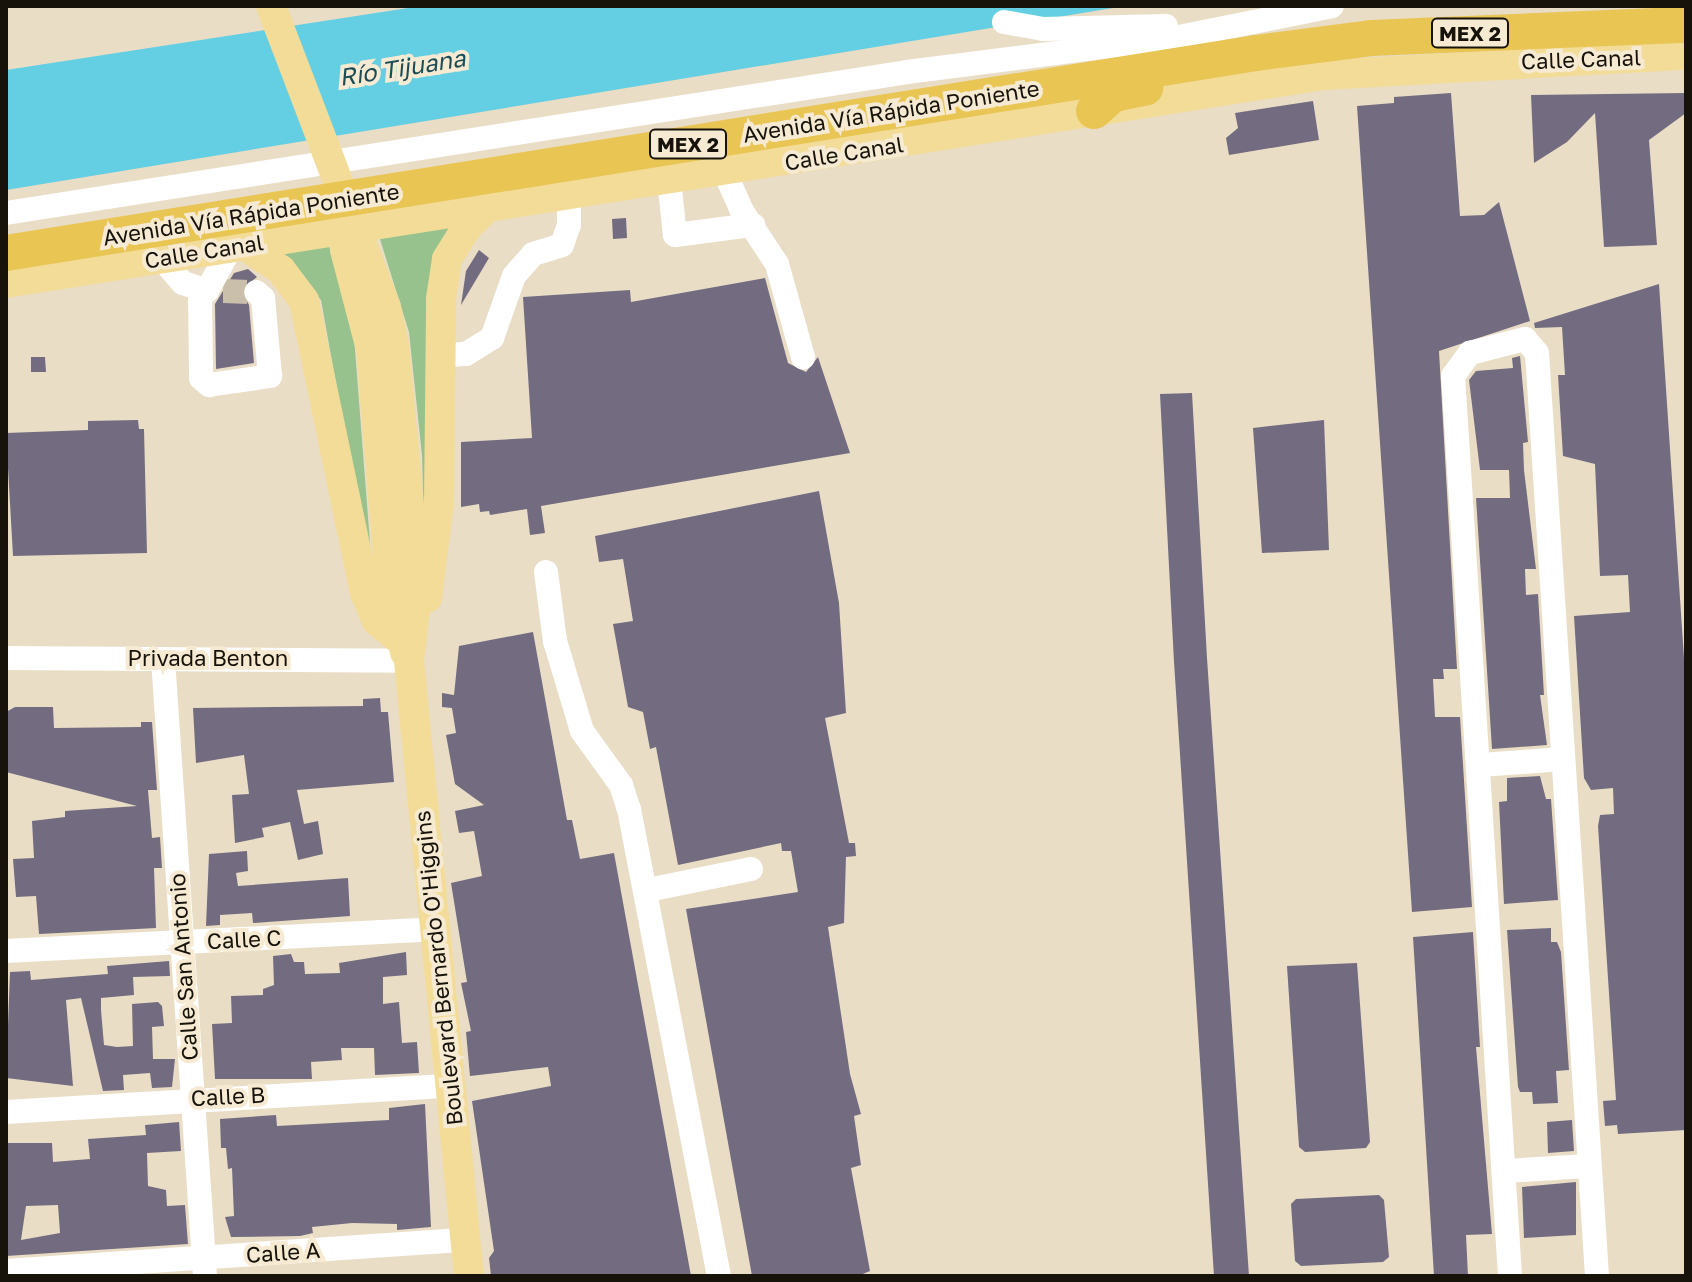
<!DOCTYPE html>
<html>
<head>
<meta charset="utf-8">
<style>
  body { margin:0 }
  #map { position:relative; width:1692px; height:1282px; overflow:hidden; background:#e9ddc6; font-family:"Golos Text",sans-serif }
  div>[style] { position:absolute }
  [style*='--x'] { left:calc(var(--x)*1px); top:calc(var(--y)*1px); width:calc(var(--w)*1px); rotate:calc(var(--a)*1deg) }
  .green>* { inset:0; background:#97c28d }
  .water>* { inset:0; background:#64cee3 }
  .building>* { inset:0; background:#736c81 }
  .minor-tunnel>* { height:24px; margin-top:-12px; transform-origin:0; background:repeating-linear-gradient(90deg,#cabfaa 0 24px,transparent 0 36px) }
  .minor>* { height:24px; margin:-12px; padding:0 12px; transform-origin:12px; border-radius:12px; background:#fff }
  .major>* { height:30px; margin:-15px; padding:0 15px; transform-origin:15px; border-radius:15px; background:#f2dc98 }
  .highway>* { height:36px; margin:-18px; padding:0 18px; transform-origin:18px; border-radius:18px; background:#e9c554 }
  span { translate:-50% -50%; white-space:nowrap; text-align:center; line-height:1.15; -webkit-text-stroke:8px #f6ead3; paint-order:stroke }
  .shield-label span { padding:2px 6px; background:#f6ead3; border:2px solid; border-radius:6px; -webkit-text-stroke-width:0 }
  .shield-label { font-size:20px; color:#17130a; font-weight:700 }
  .street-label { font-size:22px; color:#17130a }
  .water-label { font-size:24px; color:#1c4c55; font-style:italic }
  .frame { position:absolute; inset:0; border:8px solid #17130a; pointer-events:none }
</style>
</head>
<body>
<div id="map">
  <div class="green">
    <i style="clip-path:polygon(467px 221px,459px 230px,425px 558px,422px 455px,409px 332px,379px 236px)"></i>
    <i style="clip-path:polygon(329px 246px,354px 337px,374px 594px,321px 300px,279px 252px)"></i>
  </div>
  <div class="water">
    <i style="clip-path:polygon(421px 6px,1125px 6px,6px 190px,6px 70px)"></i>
  </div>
  <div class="building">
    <i style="clip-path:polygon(1451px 93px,1460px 216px,1484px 215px,1499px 202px,1530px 321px,1439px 351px,1457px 669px,1443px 669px,1444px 679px,1433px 679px,1435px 717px,1460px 717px,1472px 907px,1412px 912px,1357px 106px,1394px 103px,1394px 97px)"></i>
    <i style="clip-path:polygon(1686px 93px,1686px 113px,1649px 140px,1657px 245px,1604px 247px,1595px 113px,1567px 142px,1534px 163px,1531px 95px)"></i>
    <i style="clip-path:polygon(1313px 101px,1319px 140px,1229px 155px,1226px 138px,1238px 128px,1235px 113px)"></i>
    <i style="clip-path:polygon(626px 218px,627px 238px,613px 239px,612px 219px)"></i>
    <i style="clip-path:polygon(479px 250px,489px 258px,461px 305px,466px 271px)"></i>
    <i style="clip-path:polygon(248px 269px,257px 277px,241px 290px,249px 305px,254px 363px,216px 369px,215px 304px,234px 273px)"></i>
    <i style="clip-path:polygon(765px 278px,788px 363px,806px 372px,818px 357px,850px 453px,541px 506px,545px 533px,530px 535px,527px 509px,490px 515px,489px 511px,480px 512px,479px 504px,461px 507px,461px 442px,532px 438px,523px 297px,630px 290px,631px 302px)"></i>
    <i style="clip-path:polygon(1659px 284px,1686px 688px,1686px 1130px,1618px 1134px,1617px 1125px,1605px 1126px,1603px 1101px,1616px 1100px,1598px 826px,1600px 815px,1614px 814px,1613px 788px,1591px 790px,1584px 778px,1574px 616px,1630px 612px,1628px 575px,1600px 576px,1595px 464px,1563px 456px,1558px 375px,1565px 375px,1562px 327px,1535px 328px,1534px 323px)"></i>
    <i style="clip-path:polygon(1520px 356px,1528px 442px,1523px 443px,1524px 470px,1536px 569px,1525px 569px,1526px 595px,1538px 594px,1544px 695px,1540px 695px,1547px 745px,1492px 749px,1476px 498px,1510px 498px,1509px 470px,1480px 470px,1469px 380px,1476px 371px,1513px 368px,1512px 358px)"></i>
    <i style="clip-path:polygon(31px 357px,45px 357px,46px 372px,31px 372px)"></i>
    <i style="clip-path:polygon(1192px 393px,1207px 658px,1249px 1276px,1214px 1276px,1174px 662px,1160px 394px)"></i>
    <i style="clip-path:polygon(138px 420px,139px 429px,144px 429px,147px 553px,13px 556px,6px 433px,88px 430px,88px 421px)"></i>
    <i style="clip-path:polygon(1324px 420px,1329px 550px,1262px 553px,1253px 428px)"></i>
    <i style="clip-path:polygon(819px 491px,839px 603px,846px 713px,825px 718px,849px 843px,855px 843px,856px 856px,846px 857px,844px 923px,828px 927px,850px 1074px,861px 1114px,854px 1116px,861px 1165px,851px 1168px,870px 1271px,858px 1276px,752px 1276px,686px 909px,798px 892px,791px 851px,782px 851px,781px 843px,678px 865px,656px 747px,650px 749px,643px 712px,628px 707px,613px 624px,633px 621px,623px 559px,599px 562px,595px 536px)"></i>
    <i style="clip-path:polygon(533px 632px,567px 820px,572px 820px,580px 859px,614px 853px,691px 1276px,491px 1276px,489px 1258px,494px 1251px,472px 1101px,551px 1086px,548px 1067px,470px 1076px,466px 1032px,471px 1031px,461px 983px,467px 982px,451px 883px,482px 876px,474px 831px,459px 833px,455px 811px,484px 805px,455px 784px,446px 735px,456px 733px,452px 708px,442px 707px,442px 693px,454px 695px,459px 646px)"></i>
    <i style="clip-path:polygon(380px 698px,381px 712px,388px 712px,394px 782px,297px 790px,304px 824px,318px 821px,323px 854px,298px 860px,290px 822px,262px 828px,264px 837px,235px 843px,232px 795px,249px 794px,244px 755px,196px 763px,193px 708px,363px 706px,363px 699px)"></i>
    <i style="clip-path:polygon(15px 707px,53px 707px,54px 728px,141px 727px,141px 722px,152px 722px,157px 790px,148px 790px,152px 838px,160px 837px,162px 868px,154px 868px,156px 928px,39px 934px,36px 896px,16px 897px,13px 859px,34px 858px,32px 821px,65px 817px,65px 811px,137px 806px,6px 772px,6px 712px)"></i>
    <i style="clip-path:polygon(1540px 776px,1546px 799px,1551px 799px,1558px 900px,1504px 904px,1499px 802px,1507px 801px,1507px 778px)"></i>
    <i style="clip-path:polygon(247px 851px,248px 871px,236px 873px,238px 886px,348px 878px,350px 916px,253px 923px,252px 913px,220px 915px,220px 925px,206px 926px,209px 854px)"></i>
    <i style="clip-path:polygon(1551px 928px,1551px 942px,1557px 942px,1561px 952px,1569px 1070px,1556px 1071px,1558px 1103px,1533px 1104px,1532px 1092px,1520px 1092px,1518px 1087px,1507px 930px)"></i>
    <i style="clip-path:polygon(1473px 932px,1480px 1047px,1476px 1047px,1492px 1234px,1466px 1235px,1468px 1276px,1434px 1276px,1413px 937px)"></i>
    <i style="clip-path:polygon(406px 952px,407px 975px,383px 977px,383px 1004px,399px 1002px,402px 1043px,417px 1042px,419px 1073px,375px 1075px,374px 1048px,341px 1048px,342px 1060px,311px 1062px,312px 1079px,215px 1079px,212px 1024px,232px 1023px,231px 996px,263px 995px,263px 989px,274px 985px,273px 956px,291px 954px,294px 962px,304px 962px,305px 974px,340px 973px,339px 963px)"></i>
    <i style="clip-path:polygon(169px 961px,170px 976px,133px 977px,134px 995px,101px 998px,101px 1010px,104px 1045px,117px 1047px,133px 1046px,132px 1004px,158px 1002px,162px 1006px,164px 1026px,152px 1027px,153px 1059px,175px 1059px,172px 1087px,152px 1088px,150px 1073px,123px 1075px,124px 1090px,103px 1091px,81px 998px,66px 1000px,73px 1086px,6px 1078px,10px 972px,30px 971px,31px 980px,108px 974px,107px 966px)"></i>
    <i style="clip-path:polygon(1357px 963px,1370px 1142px,1366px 1148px,1305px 1152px,1299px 1147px,1287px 966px)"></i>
    <i style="clip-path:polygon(425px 1104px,431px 1227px,397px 1230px,397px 1224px,352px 1223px,312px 1227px,313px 1233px,300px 1236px,231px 1237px,225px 1217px,234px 1216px,232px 1168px,228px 1169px,226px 1148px,221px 1148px,220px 1119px,276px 1115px,277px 1126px,389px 1120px,389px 1108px)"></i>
    <i style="clip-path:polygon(1572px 1120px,1574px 1151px,1548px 1153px,1547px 1122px)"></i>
    <i style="clip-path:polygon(evenodd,179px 1122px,181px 1151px,147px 1153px,148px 1186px,166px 1190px,167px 1206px,185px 1205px,188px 1244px,6px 1256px,6px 1143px,52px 1143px,53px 1162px,90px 1159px,88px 1139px,146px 1135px,145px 1125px,179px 1122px,58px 1205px,60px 1233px,21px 1240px,26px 1206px,58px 1205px)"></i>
    <i style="clip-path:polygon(1576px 1182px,1576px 1235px,1524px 1238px,1522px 1187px)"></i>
    <i style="clip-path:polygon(1379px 1195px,1384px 1200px,1389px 1257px,1383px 1262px,1301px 1266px,1295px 1261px,1291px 1204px,1296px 1199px)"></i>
  </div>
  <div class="minor-tunnel">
    <i style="--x:223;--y:291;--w:33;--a:2"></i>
  </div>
  <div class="minor">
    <i style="--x:1004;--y:22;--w:40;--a:10"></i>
    <i style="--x:1043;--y:29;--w:123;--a:-1.4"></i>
    <i style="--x:725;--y:173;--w:42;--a:65.9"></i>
    <i style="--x:742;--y:211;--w:64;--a:56.6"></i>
    <i style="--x:777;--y:264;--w:97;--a:74.4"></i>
    <i style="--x:669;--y:180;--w:55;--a:83.8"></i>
    <i style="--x:675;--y:235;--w:79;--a:-7.3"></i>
    <i style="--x:6;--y:213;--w:912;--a:-8.89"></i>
    <i style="--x:907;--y:72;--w:269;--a:-7.3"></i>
    <i style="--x:1174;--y:38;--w:161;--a:-11.4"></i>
    <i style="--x:161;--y:258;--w:33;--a:49"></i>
    <i style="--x:183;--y:283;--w:25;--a:18"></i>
    <i style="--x:207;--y:291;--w:50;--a:-61.4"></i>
    <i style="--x:200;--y:292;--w:86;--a:89.3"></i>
    <i style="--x:201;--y:378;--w:11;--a:41"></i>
    <i style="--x:209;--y:385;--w:62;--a:-8.4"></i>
    <i style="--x:270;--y:376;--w:78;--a:-95.1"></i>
    <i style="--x:263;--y:298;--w:9;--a:-139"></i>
    <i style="--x:441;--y:356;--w:25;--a:-5"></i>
    <i style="--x:466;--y:354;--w:31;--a:-32"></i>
    <i style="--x:492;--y:338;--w:66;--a:-70.5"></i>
    <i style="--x:514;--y:276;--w:29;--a:-49"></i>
    <i style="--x:533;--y:254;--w:30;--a:-17"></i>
    <i style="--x:562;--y:245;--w:21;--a:-71"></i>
    <i style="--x:569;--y:225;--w:32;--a:-90"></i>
    <i style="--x:546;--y:572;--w:70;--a:82.6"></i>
    <i style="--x:555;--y:641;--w:94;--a:73.3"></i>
    <i style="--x:582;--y:731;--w:67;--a:54.2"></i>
    <i style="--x:621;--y:785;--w:25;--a:72"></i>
    <i style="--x:629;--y:809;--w:476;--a:79.1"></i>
    <i style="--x:6;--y:658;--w:403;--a:0.4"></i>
    <i style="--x:163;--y:659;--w:618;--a:86.11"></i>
    <i style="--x:1480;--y:765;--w:83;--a:-4.1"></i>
    <i style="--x:648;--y:890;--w:105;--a:-11.5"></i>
    <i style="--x:6;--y:951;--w:429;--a:-2.9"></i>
    <i style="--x:6;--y:1112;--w:444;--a:-3.4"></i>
    <i style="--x:1505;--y:1171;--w:83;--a:-3.4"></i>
    <i style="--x:6;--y:1271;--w:460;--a:-3.9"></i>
    <i style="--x:1510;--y:1276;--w:902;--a:-93.62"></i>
    <i style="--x:1453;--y:376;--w:29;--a:-54"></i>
    <i style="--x:1470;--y:353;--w:57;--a:-14.3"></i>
    <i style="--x:1525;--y:339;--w:18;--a:49"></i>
    <i style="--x:1537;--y:353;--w:925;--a:86.28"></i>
  </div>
  <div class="major">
    <i style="--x:271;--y:6;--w:322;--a:69.1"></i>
    <i style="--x:386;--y:307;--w:38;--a:78"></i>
    <i style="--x:394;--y:344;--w:249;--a:84.7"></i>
    <i style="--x:417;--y:592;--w:69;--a:96.6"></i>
    <i style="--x:409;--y:661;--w:618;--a:84.43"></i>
    <i style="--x:244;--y:245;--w:45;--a:34"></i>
    <i style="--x:281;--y:270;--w:39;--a:53"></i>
    <i style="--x:304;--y:301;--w:298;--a:78.2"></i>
    <i style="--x:365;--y:593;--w:30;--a:67"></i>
    <i style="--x:377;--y:621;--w:27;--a:39"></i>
    <i style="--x:345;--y:250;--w:102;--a:75.3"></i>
    <i style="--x:371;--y:349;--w:244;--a:85.3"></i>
    <i style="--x:391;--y:592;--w:62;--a:76.9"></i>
    <i style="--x:6;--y:283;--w:1334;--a:-8.97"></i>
    <i style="--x:1324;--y:75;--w:363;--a:-3.2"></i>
    <i style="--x:427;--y:598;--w:96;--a:-82.8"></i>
    <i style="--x:439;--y:503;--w:204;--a:-89.4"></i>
    <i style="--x:441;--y:299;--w:40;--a:-81.5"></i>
    <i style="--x:447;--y:259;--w:38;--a:-58"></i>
    <i style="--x:467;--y:227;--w:35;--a:-44"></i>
  </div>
  <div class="highway">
    <i style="--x:1094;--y:111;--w:25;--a:-42"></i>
    <i style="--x:1113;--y:94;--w:33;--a:-11"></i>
    <i style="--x:6;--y:253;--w:1266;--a:-9.09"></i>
    <i style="--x:1256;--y:53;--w:116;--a:-7.4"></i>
    <i style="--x:1371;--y:38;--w:315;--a:-2.4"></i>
  </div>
  <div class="shield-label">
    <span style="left:1470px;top:33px">MEX 2</span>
    <span style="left:688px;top:144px">MEX 2</span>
  </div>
  <div class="street-label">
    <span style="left:1581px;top:59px;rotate:-2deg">Calle Canal</span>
    <span style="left:891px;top:111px;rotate:-9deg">Avenida Vía Rápida Poniente</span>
    <span style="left:844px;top:153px;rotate:-9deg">Calle Canal</span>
    <span style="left:251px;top:214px;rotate:-9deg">Avenida Vía Rápida Poniente</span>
    <span style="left:204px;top:251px;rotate:-9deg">Calle Canal</span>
    <span style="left:208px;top:658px">Privada Benton</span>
    <span style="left:244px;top:939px;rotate:-3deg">Calle C</span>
    <span style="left:183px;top:967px;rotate:-94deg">Calle San Antonio</span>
    <span style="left:438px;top:968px;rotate:-96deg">Boulevard Bernardo O'Higgins</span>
    <span style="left:228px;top:1096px;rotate:-3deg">Calle B</span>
    <span style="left:283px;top:1252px;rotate:-4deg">Calle A</span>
  </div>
  <div class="water-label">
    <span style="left:402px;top:67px;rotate:-9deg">Río Tijuana</span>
  </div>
  <div class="frame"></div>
</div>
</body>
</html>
